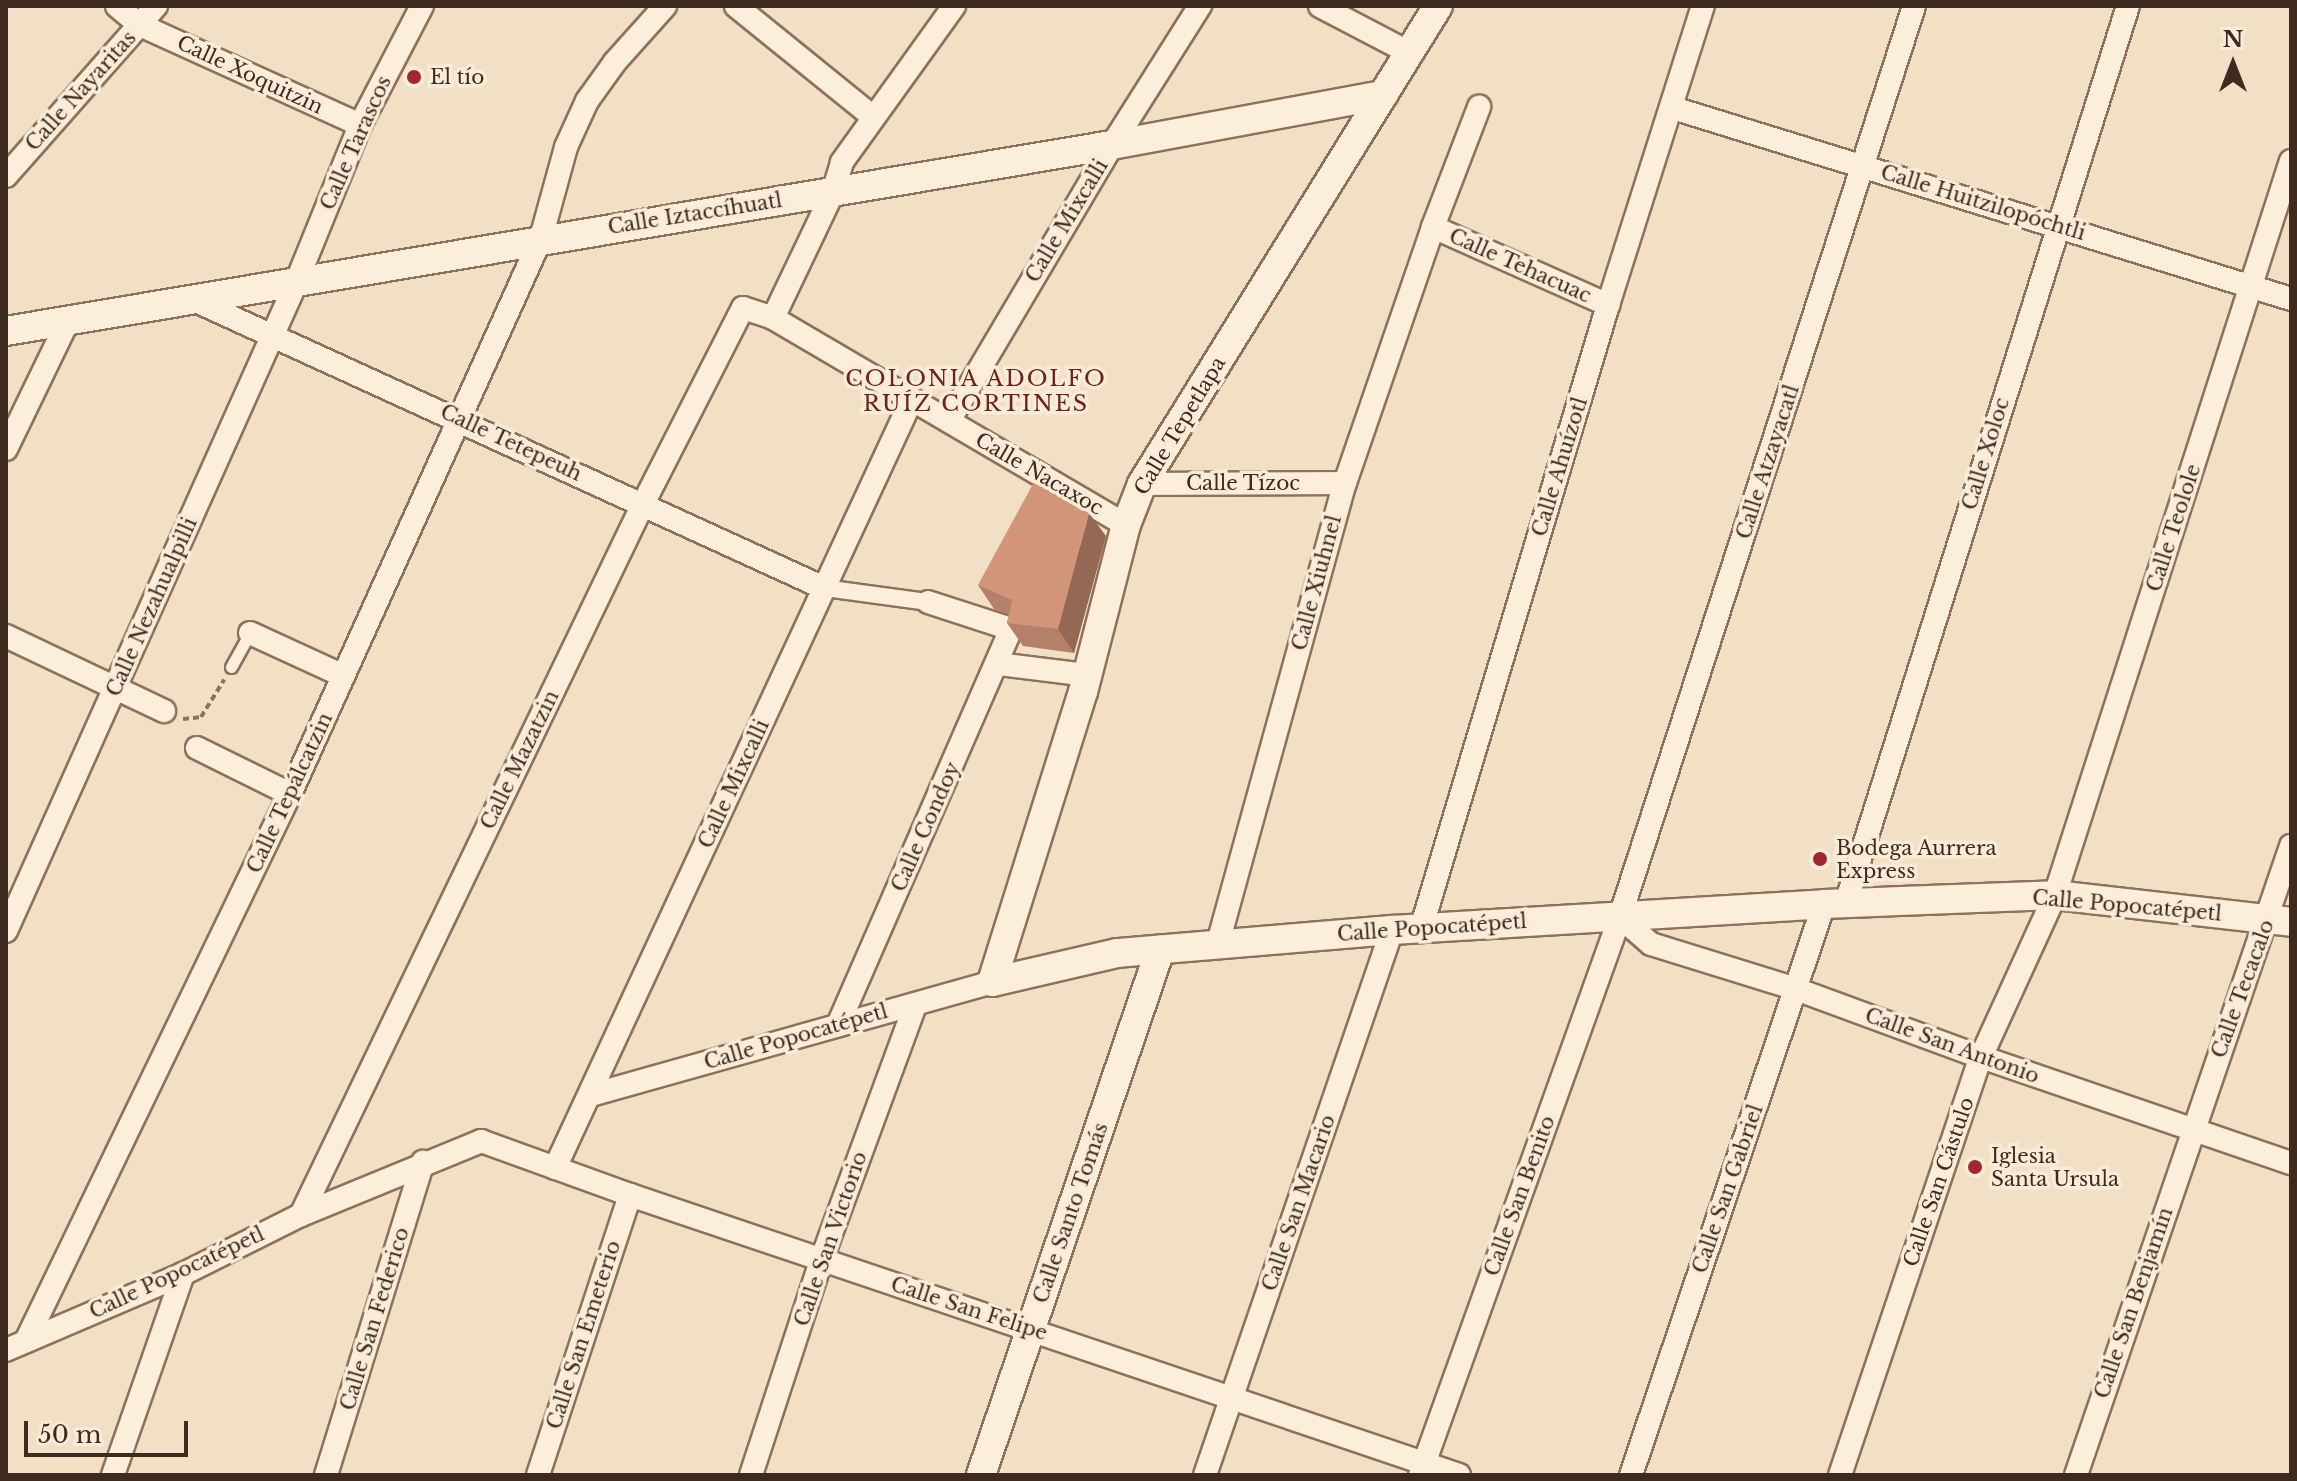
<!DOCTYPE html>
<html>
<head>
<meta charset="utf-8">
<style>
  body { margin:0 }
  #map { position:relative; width:2297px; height:1481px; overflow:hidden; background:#f1e0c6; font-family:"Libre Baskerville",serif }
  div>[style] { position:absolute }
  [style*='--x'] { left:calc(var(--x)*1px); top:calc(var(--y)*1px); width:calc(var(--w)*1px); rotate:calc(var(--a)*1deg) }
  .path>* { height:4px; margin-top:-2px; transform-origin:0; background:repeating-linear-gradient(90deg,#8f705a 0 6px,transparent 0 10px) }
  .roads { filter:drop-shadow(2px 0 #8f705a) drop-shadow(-2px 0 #8f705a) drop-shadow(0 2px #8f705a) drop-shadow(0 -2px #8f705a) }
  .service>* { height:11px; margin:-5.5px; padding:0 5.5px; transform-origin:5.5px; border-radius:5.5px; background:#fbeedb }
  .pedestrian>* { height:16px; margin:-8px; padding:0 8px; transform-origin:8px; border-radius:8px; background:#fbeedb }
  .minor>* { height:22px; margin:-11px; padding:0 11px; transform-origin:11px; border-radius:11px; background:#fbeedb }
  .tertiary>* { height:28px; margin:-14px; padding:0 14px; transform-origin:14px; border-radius:14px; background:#fbeedb }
  .wall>* { inset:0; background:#b58069 }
  .shaded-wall>* { inset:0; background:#936855 }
  .building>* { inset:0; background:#d2957a }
  .dots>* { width:22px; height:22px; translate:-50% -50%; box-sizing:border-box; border:4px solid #f8ebd7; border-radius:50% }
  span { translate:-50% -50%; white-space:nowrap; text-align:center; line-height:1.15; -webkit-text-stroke:7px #f8ebd7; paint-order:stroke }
  .street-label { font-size:20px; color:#3e2b1f }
  .poi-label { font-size:20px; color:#3e2b1f }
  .left { translate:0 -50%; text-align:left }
  .neighbourhood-label { font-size:22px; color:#6e241b; letter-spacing:2px }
  .frame { position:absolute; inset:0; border:8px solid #3e2b1f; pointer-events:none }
  .north { position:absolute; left:2193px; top:24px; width:80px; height:80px; -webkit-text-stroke:6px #f8ebd7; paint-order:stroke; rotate:0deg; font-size:22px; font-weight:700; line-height:32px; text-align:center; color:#3e2b1f }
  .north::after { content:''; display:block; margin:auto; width:28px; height:36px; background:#3e2b1f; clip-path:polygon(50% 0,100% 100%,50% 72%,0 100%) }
  .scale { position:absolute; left:24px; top:1421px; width:164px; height:36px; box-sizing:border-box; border:4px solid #3e2b1f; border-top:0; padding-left:10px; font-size:24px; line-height:28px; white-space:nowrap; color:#3e2b1f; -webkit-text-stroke:6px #f8ebd7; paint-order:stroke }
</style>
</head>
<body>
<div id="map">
  <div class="path">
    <i style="--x:183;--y:719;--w:18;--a:-6"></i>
    <i style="--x:201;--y:717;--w:44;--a:-58.1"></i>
  </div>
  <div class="roads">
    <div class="service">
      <i style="--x:231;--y:667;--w:39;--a:-61"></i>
    </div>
    <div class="pedestrian">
      <i style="--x:824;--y:588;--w:105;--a:7.7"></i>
    </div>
    <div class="minor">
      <i style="--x:117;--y:6;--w:30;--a:40"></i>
      <i style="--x:140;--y:25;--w:242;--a:24.4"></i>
      <i style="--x:736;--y:6;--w:175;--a:39"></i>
      <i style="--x:1320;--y:6;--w:99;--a:27.6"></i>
      <i style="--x:1673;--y:108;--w:647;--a:17.17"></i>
      <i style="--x:6;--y:176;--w:227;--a:-48.6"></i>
      <i style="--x:1433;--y:227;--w:192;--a:24"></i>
      <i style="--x:196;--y:301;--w:690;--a:24.56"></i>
      <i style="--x:773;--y:318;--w:140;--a:-64.5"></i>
      <i style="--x:833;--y:192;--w:31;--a:-73"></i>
      <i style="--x:842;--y:162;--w:192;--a:-54.3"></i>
      <i style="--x:949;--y:421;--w:321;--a:-59.4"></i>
      <i style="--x:1112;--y:145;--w:165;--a:-57.7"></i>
      <i style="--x:6;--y:449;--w:142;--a:-64.2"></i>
      <i style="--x:1142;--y:484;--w:203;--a:-0.3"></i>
      <i style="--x:250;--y:633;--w:103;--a:24.6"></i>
      <i style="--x:6;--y:636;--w:175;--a:25.4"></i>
      <i style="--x:998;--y:664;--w:90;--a:7"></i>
      <i style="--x:197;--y:748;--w:104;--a:26.3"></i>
      <i style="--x:1846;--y:903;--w:940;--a:-72.55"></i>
      <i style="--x:1620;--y:917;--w:41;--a:41.1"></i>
      <i style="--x:1651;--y:944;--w:152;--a:17.2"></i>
      <i style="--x:1796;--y:989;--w:197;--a:20.2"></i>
      <i style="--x:1981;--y:1057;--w:328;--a:18.9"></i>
      <i style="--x:1421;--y:929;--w:651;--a:-73.32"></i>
      <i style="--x:1608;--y:305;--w:314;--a:-72.4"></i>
      <i style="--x:6;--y:931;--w:710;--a:-65.89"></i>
      <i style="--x:296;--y:283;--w:170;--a:-67.9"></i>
      <i style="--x:360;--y:125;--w:134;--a:-62.5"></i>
      <i style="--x:1218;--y:943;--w:477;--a:-74.6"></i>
      <i style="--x:1345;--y:483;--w:271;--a:-71"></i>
      <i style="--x:1433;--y:227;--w:129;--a:-69"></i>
      <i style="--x:838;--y:1025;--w:432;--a:-66.4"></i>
      <i style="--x:1011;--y:629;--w:87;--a:-162"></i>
      <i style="--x:591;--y:1095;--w:417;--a:-15.7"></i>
      <i style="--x:555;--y:1168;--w:848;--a:-65.1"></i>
      <i style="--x:301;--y:1215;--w:789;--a:-64.31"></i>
      <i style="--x:643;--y:504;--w:220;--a:-63"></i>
      <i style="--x:743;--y:308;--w:32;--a:18"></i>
      <i style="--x:773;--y:318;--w:409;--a:30.4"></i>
      <i style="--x:26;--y:1341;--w:607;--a:-64.24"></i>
      <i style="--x:290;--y:794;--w:610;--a:-65.7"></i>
      <i style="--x:541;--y:238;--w:94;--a:-74.6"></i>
      <i style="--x:566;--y:147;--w:51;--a:-65.5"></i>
      <i style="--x:587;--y:101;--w:48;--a:-54.3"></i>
      <i style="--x:615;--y:62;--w:75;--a:-48.2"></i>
      <i style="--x:6;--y:1350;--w:193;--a:-23.2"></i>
      <i style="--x:183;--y:1274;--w:132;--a:-26.6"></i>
      <i style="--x:301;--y:1215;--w:195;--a:-22.3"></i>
      <i style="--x:481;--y:1141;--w:158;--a:19.9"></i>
      <i style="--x:630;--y:1195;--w:875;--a:18.66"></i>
      <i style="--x:113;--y:1475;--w:213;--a:-70.8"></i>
      <i style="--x:326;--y:1475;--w:328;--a:-72.8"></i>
      <i style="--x:538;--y:1475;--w:295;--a:-71.8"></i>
      <i style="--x:751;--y:1475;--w:225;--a:-71.9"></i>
      <i style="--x:821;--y:1261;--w:273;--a:-69.8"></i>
      <i style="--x:1205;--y:1475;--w:576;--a:-71.06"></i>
      <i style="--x:1420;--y:1475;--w:593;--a:-70.28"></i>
      <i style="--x:1620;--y:917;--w:957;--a:-72.11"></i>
      <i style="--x:1631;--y:1475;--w:603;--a:-71.32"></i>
      <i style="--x:1840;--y:1475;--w:441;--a:-71.4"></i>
      <i style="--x:1981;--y:1057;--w:178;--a:-65.4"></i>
      <i style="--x:2055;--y:895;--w:771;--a:-72.18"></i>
      <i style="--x:2076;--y:1475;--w:665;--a:-71.13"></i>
    </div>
    <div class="tertiary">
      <i style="--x:6;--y:331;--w:1122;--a:-9.55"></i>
      <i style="--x:1112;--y:145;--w:276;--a:-10.5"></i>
      <i style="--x:992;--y:982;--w:129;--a:-13"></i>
      <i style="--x:1118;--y:953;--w:275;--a:-4.8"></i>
      <i style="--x:1392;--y:930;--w:433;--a:-3.4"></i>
      <i style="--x:1824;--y:904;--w:231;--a:-2.2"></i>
      <i style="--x:2055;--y:895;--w:238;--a:6.5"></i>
      <i style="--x:992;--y:982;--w:304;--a:-72.6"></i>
      <i style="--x:1083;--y:692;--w:172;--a:-75.6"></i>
      <i style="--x:1126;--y:525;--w:44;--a:-68.7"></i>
      <i style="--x:1142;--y:484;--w:562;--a:-58.23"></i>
      <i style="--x:981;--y:1475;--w:555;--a:-71.17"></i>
    </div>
  </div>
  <div class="wall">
    <i style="clip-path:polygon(1106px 536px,1074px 653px,1023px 646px,1007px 623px,1009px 615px,994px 609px,978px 585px)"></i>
  </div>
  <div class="shaded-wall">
    <i style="clip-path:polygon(1089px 513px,1106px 536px,1074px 653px,1058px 629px)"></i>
  </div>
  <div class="building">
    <i style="clip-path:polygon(1034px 482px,1089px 513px,1058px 629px,1007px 623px,1012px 600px,978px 585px)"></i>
  </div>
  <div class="dots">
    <i style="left:414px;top:77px;background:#a22634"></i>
    <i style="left:1820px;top:859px;background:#a22634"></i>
    <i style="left:1975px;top:1167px;background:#a22634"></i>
  </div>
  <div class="street-label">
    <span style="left:250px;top:75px;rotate:25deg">Calle Xoquitzin</span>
    <span style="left:81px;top:91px;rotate:-48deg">Calle Nayaritas</span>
    <span style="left:356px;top:143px;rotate:-66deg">Calle Tarascos</span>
    <span style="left:1983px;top:203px;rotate:17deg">Calle Huitzilopóchtli</span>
    <span style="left:695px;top:214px;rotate:-9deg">Calle Iztaccíhuatl</span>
    <span style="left:1067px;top:221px;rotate:-59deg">Calle Mixcalli</span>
    <span style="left:1520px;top:266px;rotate:24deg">Calle Tehacuac</span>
    <span style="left:1180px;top:426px;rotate:-59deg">Calle Tepetlapa</span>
    <span style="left:511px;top:443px;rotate:25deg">Calle Tetepeuh</span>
    <span style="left:1986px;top:454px;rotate:-73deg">Calle Xoloc</span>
    <span style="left:1768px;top:462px;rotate:-72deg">Calle Atzayacatl</span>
    <span style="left:1560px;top:467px;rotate:-73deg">Calle Ahuízotl</span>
    <span style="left:1039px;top:474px;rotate:30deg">Calle Nacaxoc</span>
    <span style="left:1243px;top:483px">Calle Tízoc</span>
    <span style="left:2174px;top:528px;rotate:-72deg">Calle Teolole</span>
    <span style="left:1317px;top:583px;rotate:-75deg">Calle Xiuhnel</span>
    <span style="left:152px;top:607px;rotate:-66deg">Calle Nezahualpilli</span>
    <span style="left:520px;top:760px;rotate:-64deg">Calle Mazatzin</span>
    <span style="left:734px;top:784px;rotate:-65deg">Calle Mixcalli</span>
    <span style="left:290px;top:793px;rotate:-65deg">Calle Tepálcatzin</span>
    <span style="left:926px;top:827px;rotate:-66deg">Calle Condoy</span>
    <span style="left:2127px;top:906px;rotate:5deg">Calle Popocatépetl</span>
    <span style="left:1432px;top:928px;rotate:-4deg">Calle Popocatépetl</span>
    <span style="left:2243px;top:989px;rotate:-70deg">Calle Tecacalo</span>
    <span style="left:796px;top:1037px;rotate:-16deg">Calle Popocatépetl</span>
    <span style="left:1952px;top:1046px;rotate:20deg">Calle San Antonio</span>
    <span style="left:1939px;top:1182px;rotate:-71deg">Calle San Cástulo</span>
    <span style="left:1728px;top:1189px;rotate:-71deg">Calle San Gabriel</span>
    <span style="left:1520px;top:1196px;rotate:-70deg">Calle San Benito</span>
    <span style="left:1299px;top:1203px;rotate:-71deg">Calle San Macario</span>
    <span style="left:1071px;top:1213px;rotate:-71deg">Calle Santo Tomás</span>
    <span style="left:831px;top:1239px;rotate:-71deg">Calle San Victorio</span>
    <span style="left:177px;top:1273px;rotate:-25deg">Calle Popocatépetl</span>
    <span style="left:2134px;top:1303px;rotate:-71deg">Calle San Benjamín</span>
    <span style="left:969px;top:1309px;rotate:18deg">Calle San Felipe</span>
    <span style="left:375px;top:1319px;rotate:-73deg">Calle San Federico</span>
    <span style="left:584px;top:1335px;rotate:-72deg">Calle San Emeterio</span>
  </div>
  <div class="poi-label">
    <span class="left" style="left:430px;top:77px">El tío</span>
    <span class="left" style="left:1836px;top:860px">Bodega Aurrera<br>Express</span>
    <span class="left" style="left:1991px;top:1168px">Iglesia<br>Santa Ursula</span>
  </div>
  <div class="neighbourhood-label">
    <span style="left:976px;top:391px">COLONIA ADOLFO<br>RUÍZ CORTINES</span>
  </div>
  <div class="frame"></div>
  <div class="north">N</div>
  <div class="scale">50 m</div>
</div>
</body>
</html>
